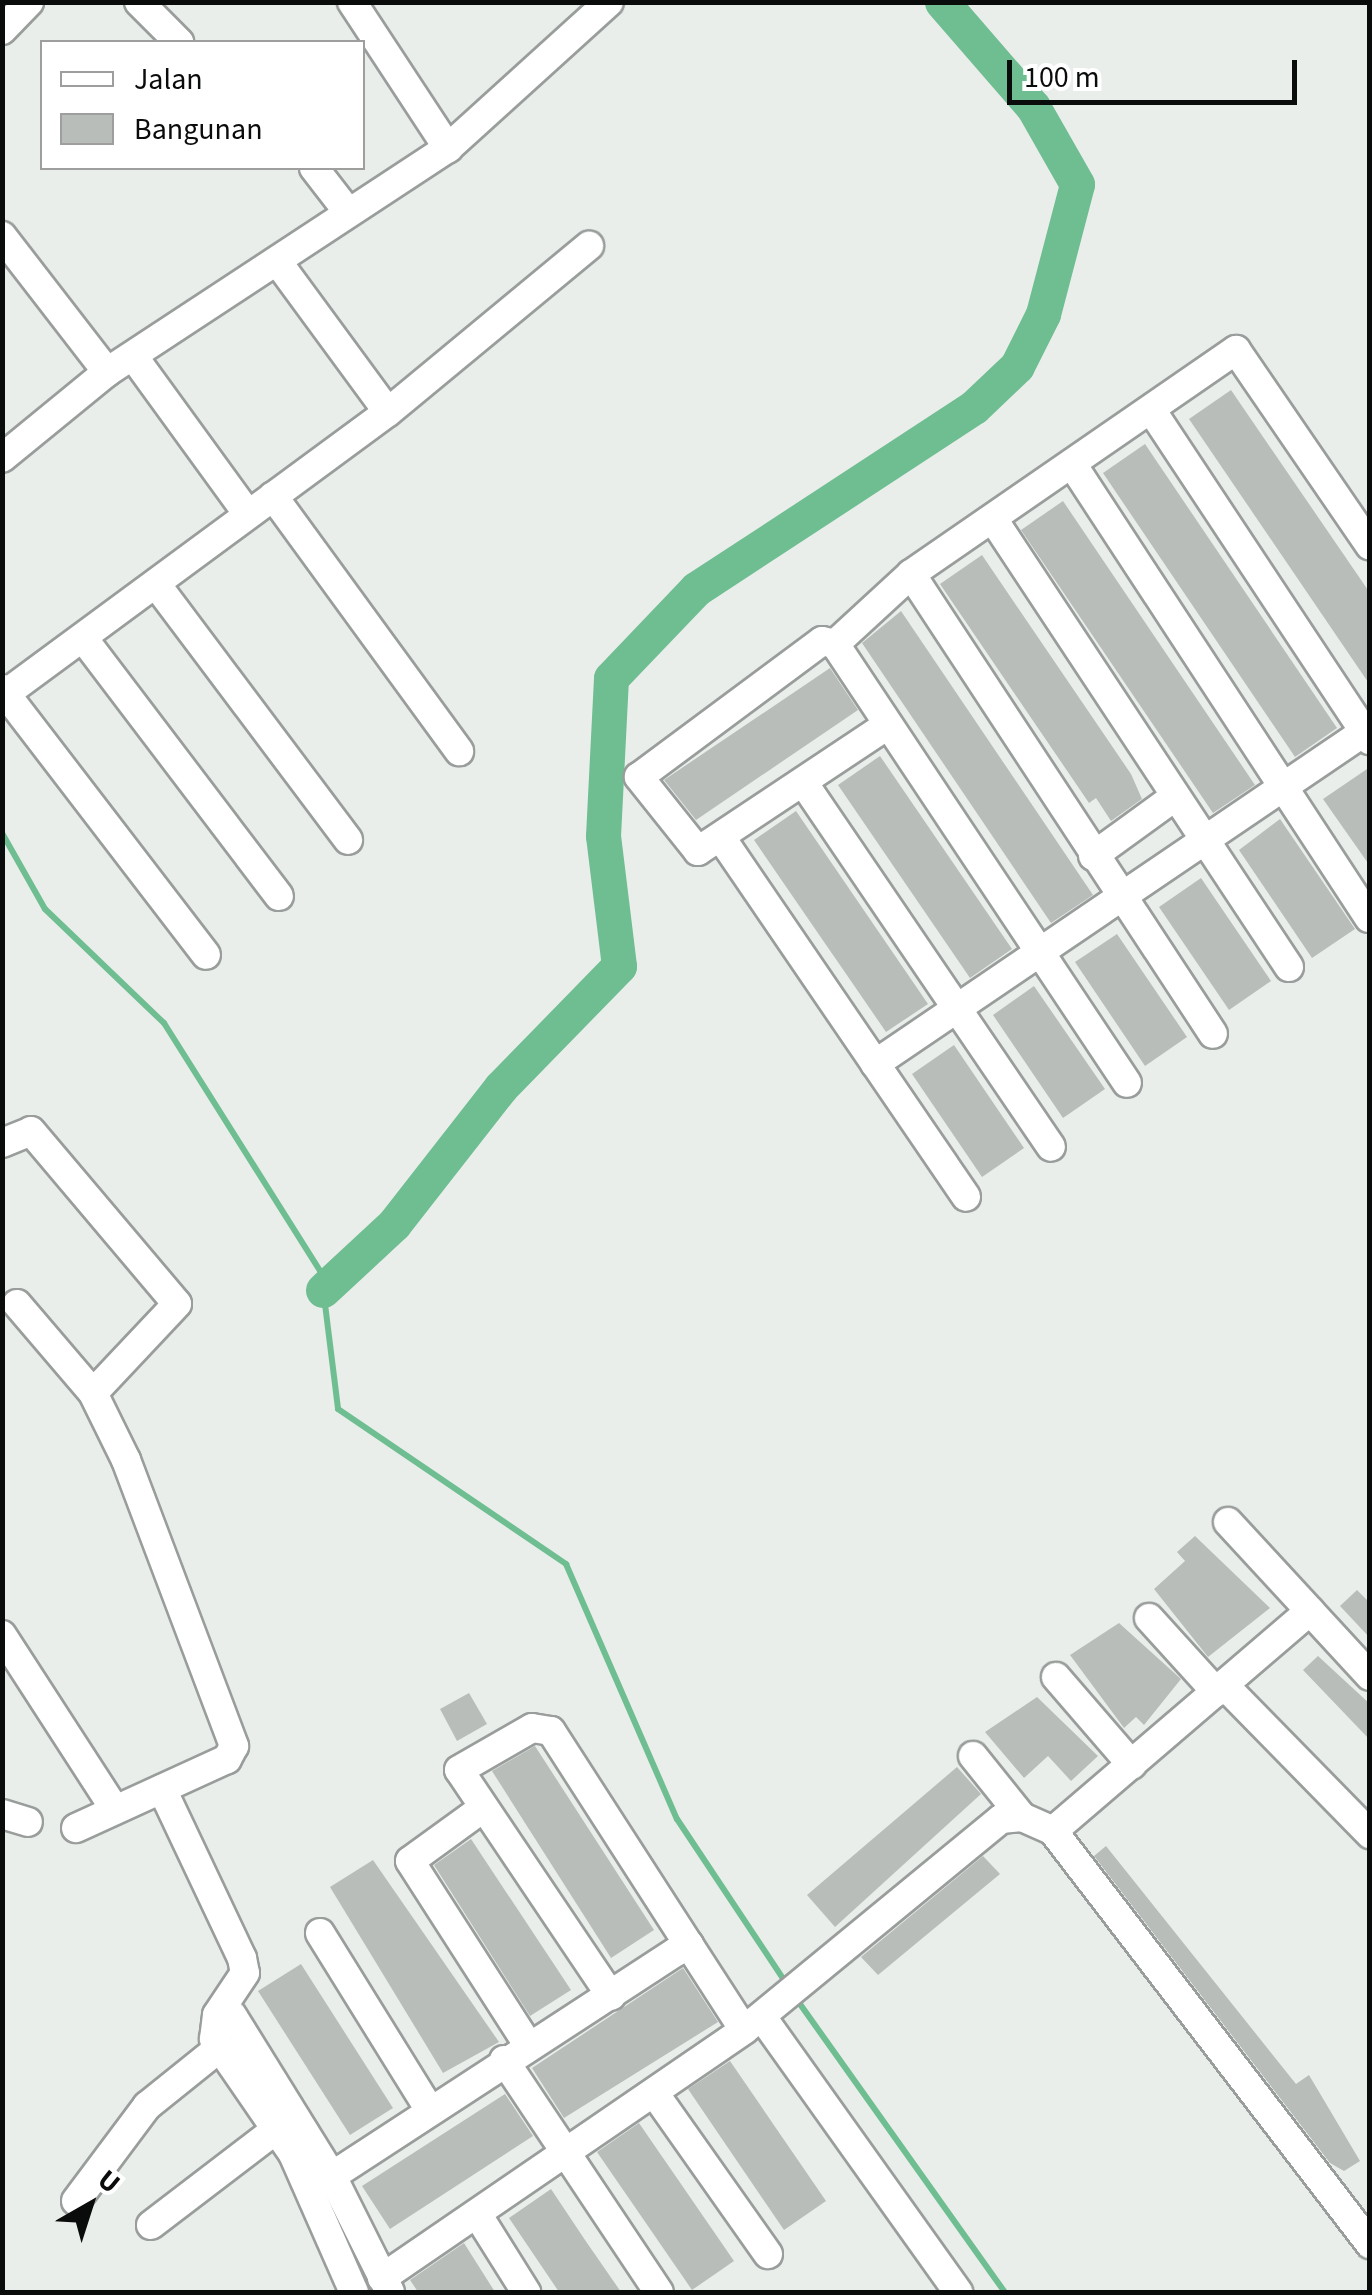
<!DOCTYPE html>
<html>
<head>
<meta charset="utf-8">
<style>
  body { margin:0 }
  #map { position:relative; width:1372px; height:2295px; overflow:hidden; background:#eaeeeb; font-family:"Source Sans 3",sans-serif }
  div>[style] { position:absolute }
  [style*='--x'] { left:calc(var(--x)*1px); top:calc(var(--y)*1px); width:calc(var(--w)*1px); rotate:calc(var(--a)*1deg) }
  .stream>* { height:6px; margin:-3px; padding:0 3px; transform-origin:3px; border-radius:3px; background:#6fbe91 }
  .river>* { height:35px; margin:-17.5px; padding:0 17.5px; transform-origin:17.5px; border-radius:17.5px; background:#6fbe91 }
  .building>* { inset:0; background:#b8bdba }
  .roads { filter:drop-shadow(2px 0 #999d9b) drop-shadow(-2px 0 #999d9b) drop-shadow(0 2px #999d9b) drop-shadow(0 -2px #999d9b) }
  .minor>* { height:28px; margin:-14px; padding:0 14px; transform-origin:14px; border-radius:14px; background:#fff }
  span { translate:-50% -50%; white-space:nowrap; text-align:center; line-height:1.15; -webkit-text-stroke:10px #fff; paint-order:stroke }
  .frame { position:absolute; inset:0; border:5px solid #0a0c0b; pointer-events:none }
  .legend { position:absolute; left:40px; top:40px; width:325px; height:130px; box-sizing:border-box; background:#fff; border:2px solid #9d9e9d; margin:0; padding:12px 18px; list-style:none; font-size:30px; color:#0a0c0b }
  .legend li { display:flex; align-items:center; gap:20px; height:50px }
  .legend b { width:50px; border:2px solid #9d9e9d }
  .north { position:absolute; left:40px; top:2155px; width:100px; height:100px; -webkit-text-stroke:8px #fff; paint-order:stroke; rotate:39deg; font-size:28px; font-weight:700; line-height:40px; text-align:center; color:#0a0c0b }
  .north::after { content:''; display:block; margin:auto; width:35px; height:45px; background:#0a0c0b; clip-path:polygon(50% 0,100% 100%,50% 72%,0 100%) }
  .scale { position:absolute; left:1007px; top:60px; width:290px; height:45px; box-sizing:border-box; border:5px solid #0a0c0b; border-top:0; padding-left:12px; font-size:30px; line-height:35px; white-space:nowrap; color:#0a0c0b; -webkit-text-stroke:8px #fff; paint-order:stroke }
</style>
</head>
<body>
<div id="map">
  <div class="stream">
    <i style="--x:2;--y:833;--w:87;--a:60.5"></i>
    <i style="--x:45;--y:909;--w:165;--a:43.8"></i>
    <i style="--x:164;--y:1023;--w:294;--a:57.8"></i>
    <i style="--x:321;--y:1272;--w:138;--a:82.9"></i>
    <i style="--x:338;--y:1409;--w:276;--a:34.2"></i>
    <i style="--x:566;--y:1564;--w:278;--a:66.5"></i>
    <i style="--x:677;--y:1819;--w:201;--a:56.4"></i>
    <i style="--x:795;--y:1997;--w:362;--a:54.6"></i>
  </div>
  <div class="river">
    <i style="--x:323;--y:1290;--w:97;--a:-42.9"></i>
    <i style="--x:394;--y:1224;--w:174;--a:-52"></i>
    <i style="--x:501;--y:1087;--w:169;--a:-45.7"></i>
    <i style="--x:619;--y:966;--w:131;--a:-97"></i>
    <i style="--x:603;--y:836;--w:158;--a:-87.1"></i>
    <i style="--x:611;--y:678;--w:123;--a:-46.3"></i>
    <i style="--x:696;--y:589;--w:332;--a:-33.2"></i>
    <i style="--x:974;--y:407;--w:59;--a:-43.6"></i>
    <i style="--x:1017;--y:366;--w:58;--a:-63.4"></i>
    <i style="--x:1043;--y:314;--w:134;--a:-75.3"></i>
    <i style="--x:1077;--y:184;--w:89;--a:-119.7"></i>
    <i style="--x:1033;--y:107;--w:139;--a:-130.9"></i>
  </div>
  <div class="building">
    <i style="clip-path:polygon(1231px 390px,1370px 593px,1370px 685px,1189px 419px)"></i>
    <i style="clip-path:polygon(1145px 444px,1337px 728px,1295px 757px,1103px 473px)"></i>
    <i style="clip-path:polygon(1063px 501px,1255px 785px,1213px 813px,1021px 530px)"></i>
    <i style="clip-path:polygon(982px 555px,1131px 774px,1142px 799px,1111px 821px,1096px 798px,1089px 803px,940px 584px)"></i>
    <i style="clip-path:polygon(901px 611px,1093px 895px,1051px 923px,862px 643px)"></i>
    <i style="clip-path:polygon(830px 668px,858px 710px,696px 820px,664px 780px)"></i>
    <i style="clip-path:polygon(880px 756px,1012px 949px,970px 978px,838px 785px)"></i>
    <i style="clip-path:polygon(1370px 767px,1370px 866px,1323px 799px)"></i>
    <i style="clip-path:polygon(796px 811px,928px 1004px,886px 1032px,754px 840px)"></i>
    <i style="clip-path:polygon(1280px 819px,1355px 929px,1312px 958px,1239px 850px)"></i>
    <i style="clip-path:polygon(1201px 878px,1271px 981px,1229px 1010px,1159px 907px)"></i>
    <i style="clip-path:polygon(1117px 934px,1187px 1037px,1145px 1066px,1075px 962px)"></i>
    <i style="clip-path:polygon(1034px 986px,1105px 1089px,1063px 1118px,993px 1015px)"></i>
    <i style="clip-path:polygon(954px 1045px,1024px 1148px,982px 1177px,912px 1074px)"></i>
    <i style="clip-path:polygon(1195px 1536px,1270px 1608px,1208px 1657px,1154px 1589px,1185px 1561px,1177px 1552px)"></i>
    <i style="clip-path:polygon(1357px 1590px,1370px 1603px,1370px 1638px,1340px 1606px)"></i>
    <i style="clip-path:polygon(1119px 1623px,1181px 1679px,1144px 1725px,1136px 1717px,1124px 1728px,1070px 1655px)"></i>
    <i style="clip-path:polygon(1318px 1656px,1370px 1704px,1370px 1740px,1303px 1670px)"></i>
    <i style="clip-path:polygon(469px 1693px,487px 1724px,457px 1741px,440px 1709px)"></i>
    <i style="clip-path:polygon(1037px 1697px,1098px 1756px,1071px 1781px,1048px 1756px,1024px 1778px,985px 1732px)"></i>
    <i style="clip-path:polygon(535px 1746px,654px 1930px,611px 1958px,492px 1771px)"></i>
    <i style="clip-path:polygon(957px 1767px,981px 1794px,835px 1927px,807px 1895px)"></i>
    <i style="clip-path:polygon(471px 1839px,571px 1990px,530px 2016px,434px 1865px)"></i>
    <i style="clip-path:polygon(1106px 1846px,1296px 2084px,1309px 2075px,1360px 2161px,1344px 2171px,1330px 2163px,1094px 1856px)"></i>
    <i style="clip-path:polygon(983px 1856px,1000px 1874px,878px 1975px,861px 1957px)"></i>
    <i style="clip-path:polygon(373px 1860px,499px 2042px,443px 2073px,330px 1887px)"></i>
    <i style="clip-path:polygon(301px 1964px,393px 2108px,350px 2135px,258px 1991px)"></i>
    <i style="clip-path:polygon(683px 1968px,718px 2022px,564px 2118px,532px 2068px)"></i>
    <i style="clip-path:polygon(730px 2061px,826px 2201px,784px 2230px,688px 2089px)"></i>
    <i style="clip-path:polygon(505px 2094px,533px 2136px,390px 2229px,362px 2186px)"></i>
    <i style="clip-path:polygon(639px 2123px,734px 2261px,692px 2290px,597px 2152px)"></i>
    <i style="clip-path:polygon(551px 2189px,585px 2240px,621px 2292px,559px 2292px,509px 2218px)"></i>
    <i style="clip-path:polygon(464px 2243px,495px 2292px,418px 2292px,410px 2280px)"></i>
  </div>
  <div class="roads">
    <div class="minor">
      <i style="--x:139;--y:2;--w:57;--a:45"></i>
      <i style="--x:352;--y:2;--w:175;--a:56.7"></i>
      <i style="--x:2;--y:30;--w:39;--a:-46"></i>
      <i style="--x:314;--y:168;--w:56;--a:52.3"></i>
      <i style="--x:2;--y:236;--w:172;--a:52.3"></i>
      <i style="--x:277;--y:261;--w:187;--a:53.7"></i>
      <i style="--x:133;--y:356;--w:195;--a:54"></i>
      <i style="--x:1152;--y:411;--w:395;--a:56.5"></i>
      <i style="--x:2;--y:458;--w:136;--a:-39.3"></i>
      <i style="--x:107;--y:372;--w:408;--a:-33.3"></i>
      <i style="--x:448;--y:148;--w:217;--a:-42.2"></i>
      <i style="--x:1074;--y:467;--w:539;--a:56.81"></i>
      <i style="--x:273;--y:496;--w:316;--a:53.9"></i>
      <i style="--x:993;--y:519;--w:537;--a:56.55"></i>
      <i style="--x:911;--y:574;--w:550;--a:56.71"></i>
      <i style="--x:156;--y:584;--w:320;--a:53.1"></i>
      <i style="--x:83;--y:638;--w:324;--a:52.8"></i>
      <i style="--x:835;--y:644;--w:103;--a:-42.6"></i>
      <i style="--x:911;--y:574;--w:395;--a:-34.6"></i>
      <i style="--x:1236;--y:350;--w:237;--a:55.6"></i>
      <i style="--x:2;--y:689;--w:335;--a:52.5"></i>
      <i style="--x:8;--y:692;--w:472;--a:-36.4"></i>
      <i style="--x:388;--y:412;--w:261;--a:-39.6"></i>
      <i style="--x:886;--y:726;--w:226;--a:146.4"></i>
      <i style="--x:698;--y:851;--w:95;--a:-128.6"></i>
      <i style="--x:639;--y:777;--w:228;--a:-36.6"></i>
      <i style="--x:822;--y:641;--w:13;--a:13"></i>
      <i style="--x:835;--y:644;--w:527;--a:56.37"></i>
      <i style="--x:803;--y:782;--w:441;--a:55.8"></i>
      <i style="--x:722;--y:839;--w:433;--a:55.7"></i>
      <i style="--x:1093;--y:856;--w:99;--a:-35.9"></i>
      <i style="--x:875;--y:1064;--w:598;--a:-34.17"></i>
      <i style="--x:2;--y:1143;--w:31;--a:-22"></i>
      <i style="--x:31;--y:1131;--w:226;--a:49.8"></i>
      <i style="--x:177;--y:1304;--w:122;--a:133.3"></i>
      <i style="--x:17;--y:1304;--w:117;--a:49.5"></i>
      <i style="--x:93;--y:1393;--w:75;--a:63.8"></i>
      <i style="--x:126;--y:1460;--w:306;--a:69.3"></i>
      <i style="--x:234;--y:1746;--w:15;--a:118"></i>
      <i style="--x:227;--y:1759;--w:166;--a:155.4"></i>
      <i style="--x:1228;--y:1522;--w:121;--a:47.3"></i>
      <i style="--x:1149;--y:1618;--w:100;--a:47.8"></i>
      <i style="--x:2;--y:1635;--w:208;--a:57.1"></i>
      <i style="--x:1056;--y:1677;--w:116;--a:49.2"></i>
      <i style="--x:1224;--y:1685;--w:209;--a:45.6"></i>
      <i style="--x:973;--y:1756;--w:78;--a:51.2"></i>
      <i style="--x:162;--y:1789;--w:187;--a:64.7"></i>
      <i style="--x:242;--y:1958;--w:15;--a:79"></i>
      <i style="--x:245;--y:1973;--w:50;--a:123.7"></i>
      <i style="--x:217;--y:2015;--w:24;--a:97"></i>
      <i style="--x:214;--y:2039;--w:140;--a:55.5"></i>
      <i style="--x:293;--y:2154;--w:151;--a:66.2"></i>
      <i style="--x:483;--y:1808;--w:90;--a:144"></i>
      <i style="--x:410;--y:1861;--w:219;--a:57.3"></i>
      <i style="--x:2;--y:1814;--w:27;--a:17"></i>
      <i style="--x:1053;--y:1831;--w:521;--a:52.49"></i>
      <i style="--x:320;--y:1933;--w:207;--a:58.2"></i>
      <i style="--x:611;--y:1996;--w:272;--a:-123.9"></i>
      <i style="--x:459;--y:1770;--w:84;--a:-29.9"></i>
      <i style="--x:532;--y:1728;--w:19;--a:9"></i>
      <i style="--x:551;--y:1731;--w:255;--a:57.2"></i>
      <i style="--x:232;--y:2015;--w:190;--a:58.2"></i>
      <i style="--x:762;--y:2017;--w:338;--a:54.5"></i>
      <i style="--x:504;--y:2060;--w:279;--a:56.3"></i>
      <i style="--x:655;--y:2094;--w:196;--a:54.8"></i>
      <i style="--x:76;--y:2201;--w:119;--a:-53.2"></i>
      <i style="--x:147;--y:2106;--w:91;--a:-38.8"></i>
      <i style="--x:479;--y:2217;--w:89;--a:57.9"></i>
      <i style="--x:151;--y:2225;--w:160;--a:-37.4"></i>
      <i style="--x:382;--y:2278;--w:439;--a:-34.4"></i>
      <i style="--x:390;--y:2292;--w:130;--a:-116.6"></i>
      <i style="--x:332;--y:2176;--w:411;--a:-33.1"></i>
      <i style="--x:676;--y:1952;--w:15;--a:-28"></i>
      <i style="--x:689;--y:1945;--w:101;--a:57.1"></i>
      <i style="--x:744;--y:2030;--w:333;--a:-39.4"></i>
      <i style="--x:1001;--y:1819;--w:21;--a:-5"></i>
      <i style="--x:1022;--y:1817;--w:34;--a:24"></i>
      <i style="--x:1053;--y:1831;--w:338;--a:-40.6"></i>
      <i style="--x:1310;--y:1611;--w:88;--a:47.3"></i>
    </div>
  </div>
  <div class="frame"></div>
  <ul class="legend">
  <li><b style="height:12px;background:#fff"></b>Jalan</li>
  <li><b style="height:28px;background:#b8bdba"></b>Bangunan</li>
  </ul>
  <div class="north">U</div>
  <div class="scale">100 m</div>
</div>
</body>
</html>
